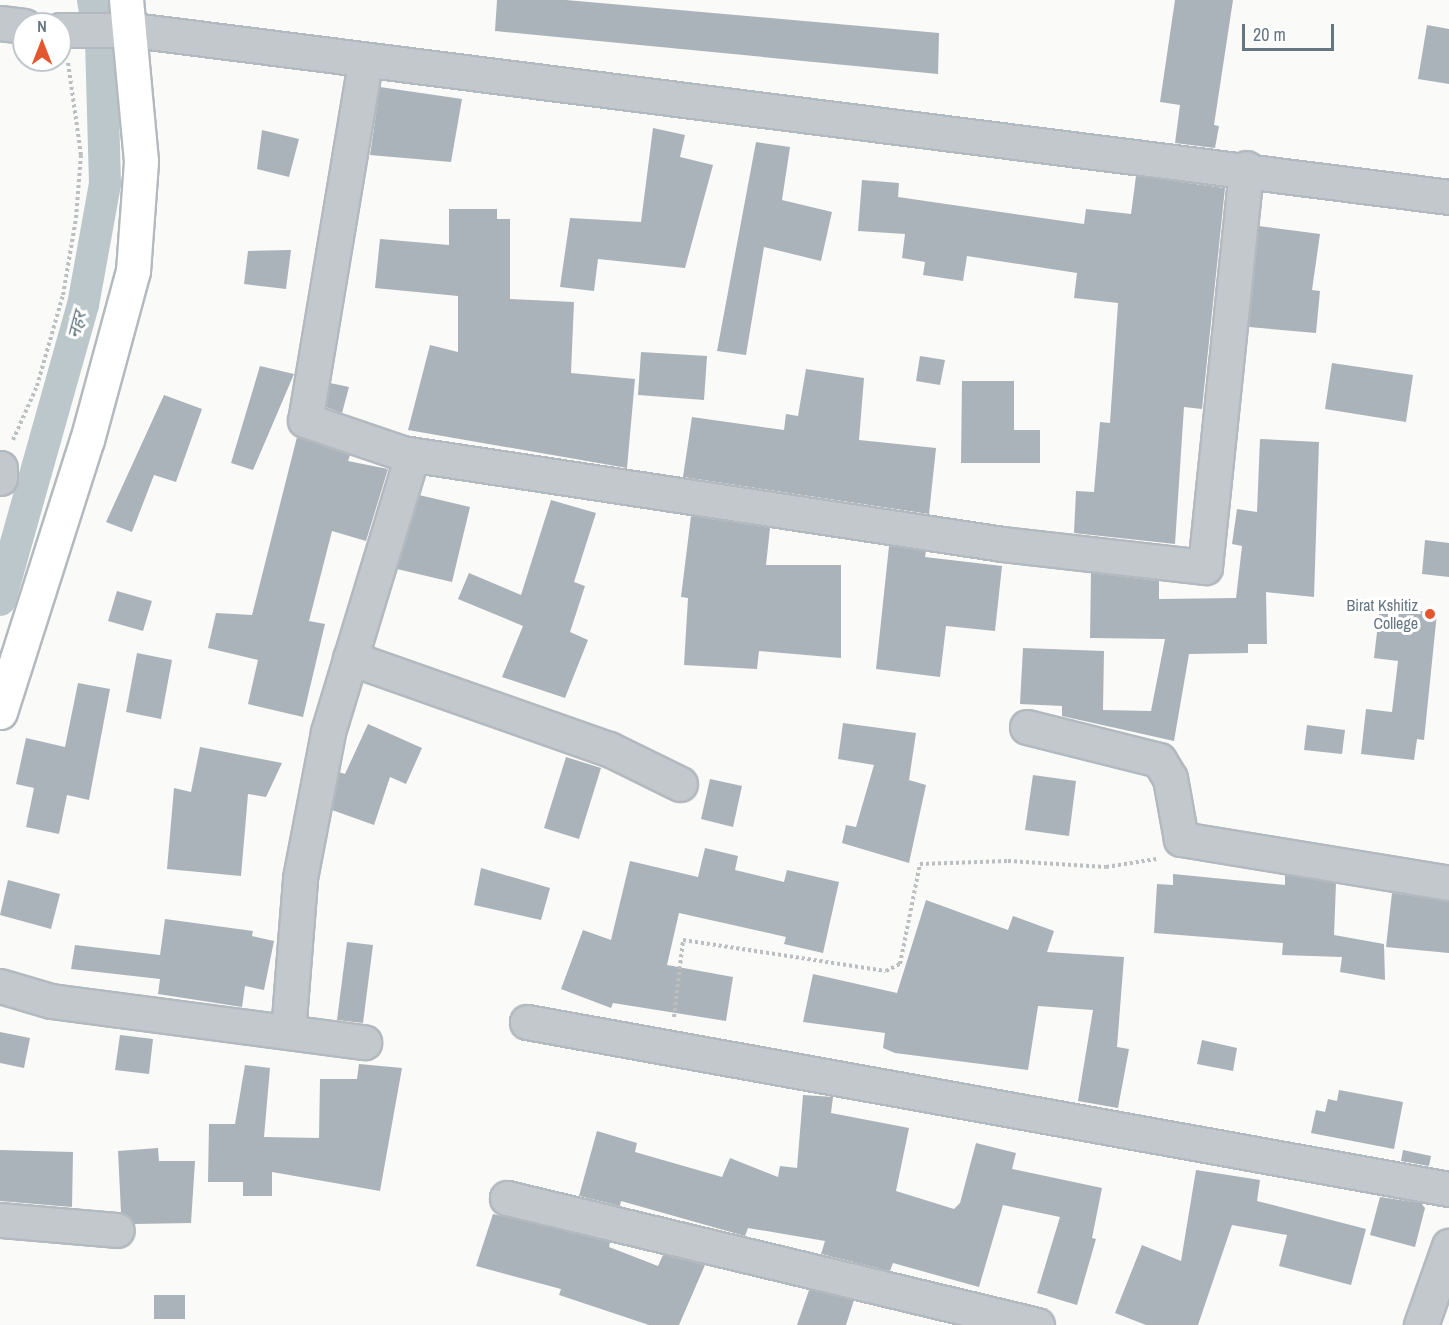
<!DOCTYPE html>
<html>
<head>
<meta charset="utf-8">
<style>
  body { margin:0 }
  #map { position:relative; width:1449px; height:1325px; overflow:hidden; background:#fafaf8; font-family:"Archivo Narrow","Noto Sans Devanagari",sans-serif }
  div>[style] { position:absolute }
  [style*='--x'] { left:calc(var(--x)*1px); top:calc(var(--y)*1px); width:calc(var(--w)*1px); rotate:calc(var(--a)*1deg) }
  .canal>* { height:32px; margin:-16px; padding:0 16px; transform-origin:16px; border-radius:16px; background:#bbc7cb }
  .building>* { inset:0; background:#aab3b9 }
  .path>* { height:4px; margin-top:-2px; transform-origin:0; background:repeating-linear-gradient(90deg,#bbbfc2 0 3px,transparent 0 6px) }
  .roads { filter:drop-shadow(2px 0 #b3babf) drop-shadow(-2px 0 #b3babf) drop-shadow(0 2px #b3babf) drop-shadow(0 -2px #b3babf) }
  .street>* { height:33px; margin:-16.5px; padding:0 16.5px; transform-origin:16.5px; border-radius:16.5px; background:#c3c8cc }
  .secondary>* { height:33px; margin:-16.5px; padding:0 16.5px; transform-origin:16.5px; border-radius:16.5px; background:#fff }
  .dots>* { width:16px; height:16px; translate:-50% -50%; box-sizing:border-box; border:3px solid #fff; border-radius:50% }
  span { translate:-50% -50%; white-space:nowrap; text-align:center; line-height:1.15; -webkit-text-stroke:6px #fff; paint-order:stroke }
  .poi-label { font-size:16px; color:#657683 }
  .right { translate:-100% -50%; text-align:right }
  .water-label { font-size:18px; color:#60757c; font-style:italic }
  .north { position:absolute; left:12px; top:12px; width:60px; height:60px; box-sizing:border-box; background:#fff; border:2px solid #c1c8cd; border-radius:50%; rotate:0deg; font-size:16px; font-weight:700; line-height:24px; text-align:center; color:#657683 }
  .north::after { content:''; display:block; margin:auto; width:21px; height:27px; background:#e4572e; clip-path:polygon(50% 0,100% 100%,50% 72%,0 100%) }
  .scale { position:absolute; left:1242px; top:24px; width:92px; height:27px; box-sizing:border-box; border:3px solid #657683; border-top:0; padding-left:8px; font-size:18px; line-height:21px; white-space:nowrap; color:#657683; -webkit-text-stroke:4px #fff; paint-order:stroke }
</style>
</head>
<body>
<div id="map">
  <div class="canal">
    <i style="--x:93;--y:0;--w:11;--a:80"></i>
    <i style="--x:0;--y:600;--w:306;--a:-74.3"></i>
    <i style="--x:83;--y:305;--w:123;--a:-79.7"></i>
    <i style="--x:105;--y:184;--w:141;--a:-91.6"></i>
  </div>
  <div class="building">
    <i style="clip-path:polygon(497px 0,566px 0,939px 33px,938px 74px,495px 31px)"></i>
    <i style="clip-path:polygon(1175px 0,1233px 0,1214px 125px,1219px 126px,1215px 148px,1175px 143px,1180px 105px,1160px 102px)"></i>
    <i style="clip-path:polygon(1427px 25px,1449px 29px,1449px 84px,1418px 79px)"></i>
    <i style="clip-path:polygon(380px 87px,462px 99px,451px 162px,370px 155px)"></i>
    <i style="clip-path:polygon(653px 128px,685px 135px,680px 157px,713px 165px,685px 268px,598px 259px,594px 291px,560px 287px,570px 218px,641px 222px)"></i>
    <i style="clip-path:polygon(262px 130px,299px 139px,289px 177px,257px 169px)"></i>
    <i style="clip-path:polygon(756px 142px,790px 147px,782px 200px,832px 212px,821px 261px,764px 247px,746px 355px,717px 351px)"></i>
    <i style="clip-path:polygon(1136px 176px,1225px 188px,1202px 409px,1184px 407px,1175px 544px,1074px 533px,1076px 491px,1094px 492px,1100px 422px,1110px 423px,1118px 303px,1074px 298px,1077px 273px,967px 256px,963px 281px,923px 275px,925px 262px,902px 258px,905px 234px,858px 231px,862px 180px,899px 183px,898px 197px,1084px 224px,1086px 209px,1131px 214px)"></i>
    <i style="clip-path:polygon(449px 209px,497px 209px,497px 219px,510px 219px,510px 299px,574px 302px,571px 373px,635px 379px,627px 468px,408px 430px,430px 345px,458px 352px,458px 296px,375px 288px,380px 239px,449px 245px)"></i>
    <i style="clip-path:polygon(1259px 226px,1320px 234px,1312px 290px,1320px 291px,1316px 333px,1249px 327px)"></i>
    <i style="clip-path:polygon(291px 250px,286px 289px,244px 284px,248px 251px)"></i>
    <i style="clip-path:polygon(641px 352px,707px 356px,704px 400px,638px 395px)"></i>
    <i style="clip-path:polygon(920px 356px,945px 360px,940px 385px,916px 381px)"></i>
    <i style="clip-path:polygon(1332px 363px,1413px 375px,1406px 422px,1325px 409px)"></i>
    <i style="clip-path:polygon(260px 366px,294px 374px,253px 470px,231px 463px)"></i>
    <i style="clip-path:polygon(806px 369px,864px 378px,859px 440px,936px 448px,929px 514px,683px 477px,692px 417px,784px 430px,786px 414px,798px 416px)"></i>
    <i style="clip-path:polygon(962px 381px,1014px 381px,1014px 430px,1040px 430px,1040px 463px,961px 463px)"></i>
    <i style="clip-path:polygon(330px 383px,349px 387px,342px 413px,326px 407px)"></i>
    <i style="clip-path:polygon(164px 395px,202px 409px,176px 482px,154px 475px,132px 532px,106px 522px)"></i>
    <i style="clip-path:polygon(297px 437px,350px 455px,348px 461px,388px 469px,366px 541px,332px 531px,309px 621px,325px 624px,303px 717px,248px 704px,258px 660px,208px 648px,216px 613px,252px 615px)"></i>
    <i style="clip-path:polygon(1260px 439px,1319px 442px,1314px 597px,1266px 592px,1267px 644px,1248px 644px,1248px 653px,1189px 654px,1174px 741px,1062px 716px,1062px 706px,1020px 704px,1023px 648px,1104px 651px,1103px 710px,1151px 711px,1165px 639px,1090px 638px,1091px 573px,1159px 581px,1159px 599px,1236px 598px,1242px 546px,1232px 544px,1237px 509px,1257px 512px)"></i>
    <i style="clip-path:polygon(419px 495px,470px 507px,452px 582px,397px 569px)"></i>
    <i style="clip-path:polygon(551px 500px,596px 513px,574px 582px,585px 586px,570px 632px,588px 640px,565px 698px,502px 677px,523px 626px,458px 599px,469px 573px,521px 595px)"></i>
    <i style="clip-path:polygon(691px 516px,770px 528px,766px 565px,841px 565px,841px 658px,759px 651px,757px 669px,684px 665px,688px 598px,681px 597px)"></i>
    <i style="clip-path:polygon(1425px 540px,1449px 543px,1449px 577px,1422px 574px)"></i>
    <i style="clip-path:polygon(889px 546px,926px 551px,925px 557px,1002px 566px,995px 631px,946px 626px,940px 677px,876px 669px)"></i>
    <i style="clip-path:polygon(117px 591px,152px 601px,143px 631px,108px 621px)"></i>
    <i style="clip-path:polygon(1380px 606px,1437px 613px,1424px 740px,1417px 739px,1414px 760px,1361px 754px,1366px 709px,1392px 712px,1398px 661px,1374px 658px)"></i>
    <i style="clip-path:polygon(137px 653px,172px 660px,161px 719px,126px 712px)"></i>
    <i style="clip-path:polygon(78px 683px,110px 689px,89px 800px,67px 795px,59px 834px,26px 827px,34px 788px,16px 784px,26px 738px,65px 747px)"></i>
    <i style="clip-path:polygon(843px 723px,916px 733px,909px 780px,926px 785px,909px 863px,842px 843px,846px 825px,856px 827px,874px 765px,838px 759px)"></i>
    <i style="clip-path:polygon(368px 724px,422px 748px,406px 784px,390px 777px,374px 825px,332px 810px,339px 772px,345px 774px)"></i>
    <i style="clip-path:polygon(1307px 725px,1345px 730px,1342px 754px,1304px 750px)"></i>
    <i style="clip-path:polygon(200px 747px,282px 763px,266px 797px,248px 794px,241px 876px,167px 869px,174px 788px,191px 792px)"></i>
    <i style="clip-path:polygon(566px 757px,601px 768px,579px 839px,544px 828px)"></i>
    <i style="clip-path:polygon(1033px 775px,1076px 781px,1069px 836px,1025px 830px)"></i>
    <i style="clip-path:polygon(710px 779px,742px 786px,733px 827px,701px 819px)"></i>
    <i style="clip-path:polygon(705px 848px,738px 856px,735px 870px,784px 882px,787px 870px,839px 882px,823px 953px,784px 944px,786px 937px,679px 913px,667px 965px,733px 977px,726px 1021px,613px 1003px,611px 1008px,561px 989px,583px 930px,611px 940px,630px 861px,698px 877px)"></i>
    <i style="clip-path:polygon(481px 868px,550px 888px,541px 920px,474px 905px)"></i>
    <i style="clip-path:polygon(1173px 874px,1285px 885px,1285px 875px,1336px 883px,1334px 935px,1384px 944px,1385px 980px,1340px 972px,1342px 957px,1282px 955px,1283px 943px,1154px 933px,1157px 884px,1173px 885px)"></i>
    <i style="clip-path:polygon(8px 880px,60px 894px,51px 929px,0 915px)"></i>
    <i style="clip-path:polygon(1392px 893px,1449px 901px,1449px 953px,1386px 947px)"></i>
    <i style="clip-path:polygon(926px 900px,1008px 930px,1013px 916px,1054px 931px,1047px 952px,1124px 957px,1117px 1047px,1129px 1049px,1118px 1108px,1078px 1101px,1093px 1010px,1038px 1006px,1028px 1070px,895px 1053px,883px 1048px,885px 1033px,803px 1022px,813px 974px,897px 993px)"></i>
    <i style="clip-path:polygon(165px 919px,253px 931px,252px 936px,274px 941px,264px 990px,245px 986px,242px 1007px,158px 994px,160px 979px,71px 969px,75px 945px,160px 955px)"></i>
    <i style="clip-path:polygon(347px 942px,373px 945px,363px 1023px,337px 1020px)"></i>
    <i style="clip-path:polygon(0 1032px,30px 1038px,24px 1068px,0 1063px)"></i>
    <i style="clip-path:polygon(120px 1035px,153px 1039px,149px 1074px,115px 1070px)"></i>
    <i style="clip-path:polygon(1202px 1040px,1237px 1048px,1233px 1071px,1197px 1064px)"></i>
    <i style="clip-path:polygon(359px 1064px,402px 1068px,380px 1191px,272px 1172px,272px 1196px,243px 1196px,243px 1182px,208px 1182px,209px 1124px,235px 1124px,245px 1065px,270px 1068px,264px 1137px,319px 1138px,320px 1079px,357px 1079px)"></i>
    <i style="clip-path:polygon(1339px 1090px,1403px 1102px,1394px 1149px,1311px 1133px,1316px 1110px,1325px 1112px,1328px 1099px,1337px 1101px)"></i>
    <i style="clip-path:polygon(803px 1095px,833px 1097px,831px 1113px,909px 1128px,896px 1191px,954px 1209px,960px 1203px,976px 1143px,1016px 1153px,1012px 1169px,1102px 1188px,1092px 1238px,1096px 1239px,1077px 1305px,1037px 1293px,1060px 1217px,1003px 1205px,979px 1287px,893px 1263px,890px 1271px,821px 1254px,825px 1241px,748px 1228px,745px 1236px,621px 1201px,620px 1206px,579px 1196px,597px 1131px,637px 1143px,635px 1152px,722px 1177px,730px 1158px,778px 1177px,780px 1166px,797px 1168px)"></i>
    <i style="clip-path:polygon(158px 1148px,159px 1161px,195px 1161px,191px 1223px,134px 1224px,121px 1212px,118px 1151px)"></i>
    <i style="clip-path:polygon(0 1150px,73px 1152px,72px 1207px,0 1201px)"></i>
    <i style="clip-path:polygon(1403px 1150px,1431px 1156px,1429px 1166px,1401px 1161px)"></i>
    <i style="clip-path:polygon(1196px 1170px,1260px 1180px,1257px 1201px,1366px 1229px,1351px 1285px,1279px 1266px,1287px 1235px,1232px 1225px,1198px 1325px,1146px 1325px,1115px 1313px,1142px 1245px,1181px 1261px)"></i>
    <i style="clip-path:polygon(1380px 1197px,1421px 1203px,1425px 1208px,1415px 1247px,1370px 1235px)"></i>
    <i style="clip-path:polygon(493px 1214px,610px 1242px,609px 1247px,658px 1266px,663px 1255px,705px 1265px,679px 1325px,649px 1325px,559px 1295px,561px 1289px,476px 1266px)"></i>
    <i style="clip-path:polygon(809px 1290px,854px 1300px,846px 1325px,797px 1325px)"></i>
    <i style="clip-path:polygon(154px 1295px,185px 1295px,185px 1319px,154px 1319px)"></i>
  </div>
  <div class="path">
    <i style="--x:13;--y:440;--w:59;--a:-66"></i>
    <i style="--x:37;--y:386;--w:95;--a:-74.1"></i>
    <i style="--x:63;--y:295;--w:78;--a:-80.4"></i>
    <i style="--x:76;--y:218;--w:63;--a:-85.5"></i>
    <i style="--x:81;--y:155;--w:94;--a:-98"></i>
    <i style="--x:674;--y:1017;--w:78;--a:-83.3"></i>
    <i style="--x:683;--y:940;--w:205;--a:8.7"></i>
    <i style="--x:886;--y:971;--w:16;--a:-27"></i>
    <i style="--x:900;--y:964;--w:102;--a:-78.7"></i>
    <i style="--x:920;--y:864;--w:88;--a:-2"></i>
    <i style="--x:1008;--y:861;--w:98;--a:3.5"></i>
    <i style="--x:1106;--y:867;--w:51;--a:-9.1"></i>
  </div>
  <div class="roads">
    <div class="street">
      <i style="--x:0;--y:23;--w:24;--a:7"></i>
      <i style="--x:60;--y:30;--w:73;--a:0"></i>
      <i style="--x:133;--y:30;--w:1327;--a:7.23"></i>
      <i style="--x:365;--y:63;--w:362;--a:99.5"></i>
      <i style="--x:305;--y:420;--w:102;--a:18.8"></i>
      <i style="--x:402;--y:453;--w:607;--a:8.62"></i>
      <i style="--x:1002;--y:544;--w:204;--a:6.5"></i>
      <i style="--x:1205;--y:567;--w:401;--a:-84.1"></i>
      <i style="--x:0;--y:468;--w:10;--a:90"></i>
      <i style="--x:350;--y:658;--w:275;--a:19.4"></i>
      <i style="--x:609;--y:749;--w:79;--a:26.2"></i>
      <i style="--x:1027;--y:727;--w:136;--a:14"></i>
      <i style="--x:1159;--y:760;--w:21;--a:59"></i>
      <i style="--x:1170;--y:778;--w:62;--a:79.8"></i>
      <i style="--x:1181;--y:839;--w:272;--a:9.3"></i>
      <i style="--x:0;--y:986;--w:53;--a:16.4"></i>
      <i style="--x:51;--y:1001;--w:316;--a:7.5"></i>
      <i style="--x:527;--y:1022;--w:937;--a:10.27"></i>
      <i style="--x:288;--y:1032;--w:154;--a:-85.5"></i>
      <i style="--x:300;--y:878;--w:149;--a:-79.1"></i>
      <i style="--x:328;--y:732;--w:289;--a:-73.1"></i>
      <i style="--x:507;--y:1198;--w:545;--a:13.48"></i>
      <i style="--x:0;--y:1220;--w:117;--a:4.9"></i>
      <i style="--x:1421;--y:1325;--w:84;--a:-70.5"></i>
    </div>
    <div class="secondary">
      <i style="--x:0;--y:712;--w:286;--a:-72.3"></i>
      <i style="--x:87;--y:440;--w:175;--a:-74.8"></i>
      <i style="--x:133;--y:271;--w:110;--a:-85.8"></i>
      <i style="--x:141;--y:161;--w:162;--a:-95.3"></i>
    </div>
  </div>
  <div class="dots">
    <i style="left:1430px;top:614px;background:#e4572e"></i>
  </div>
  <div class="poi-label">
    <span class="right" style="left:1418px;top:614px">Birat Kshitiz<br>College</span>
  </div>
  <div class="water-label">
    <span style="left:77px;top:325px;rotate:-75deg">नहर</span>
  </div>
  <div class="north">N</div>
  <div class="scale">20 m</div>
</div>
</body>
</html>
